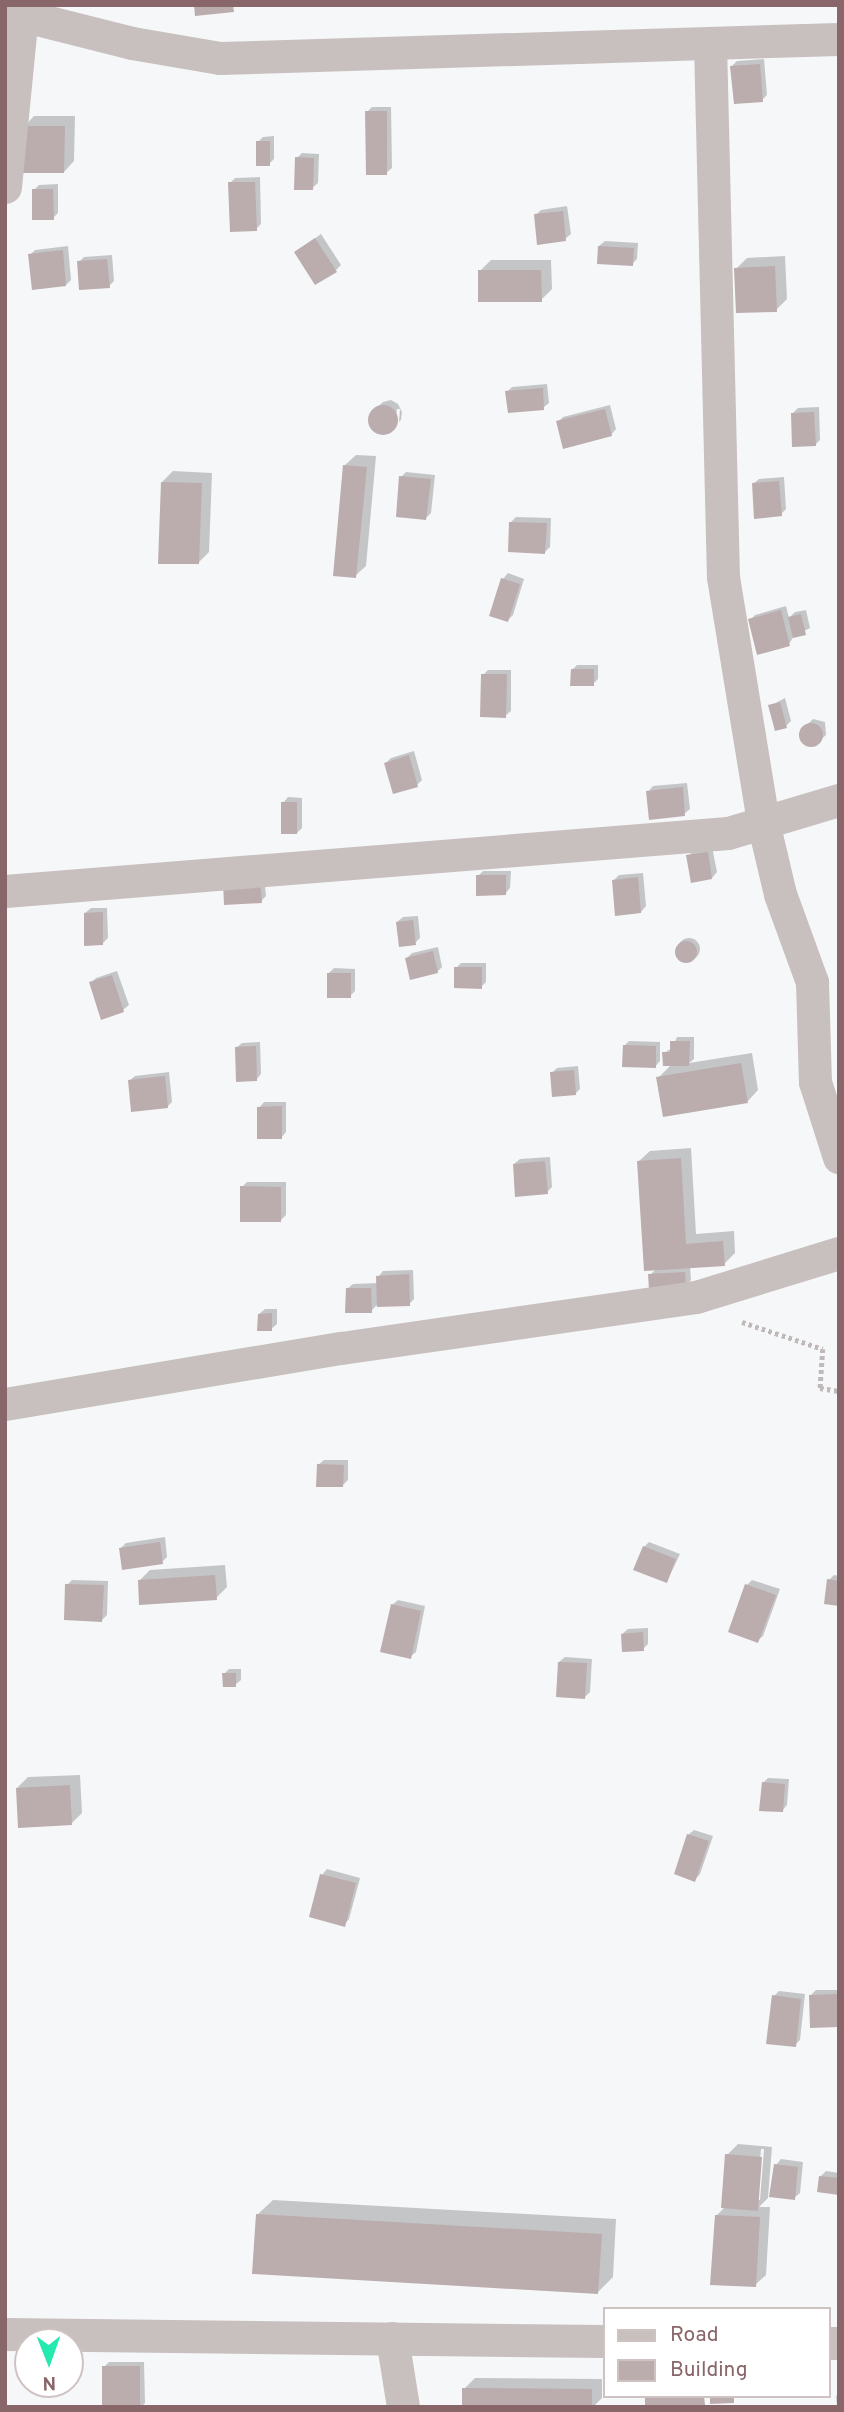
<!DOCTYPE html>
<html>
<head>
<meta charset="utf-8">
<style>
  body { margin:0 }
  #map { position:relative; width:844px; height:2412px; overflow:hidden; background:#f6f7f9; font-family:Overpass,sans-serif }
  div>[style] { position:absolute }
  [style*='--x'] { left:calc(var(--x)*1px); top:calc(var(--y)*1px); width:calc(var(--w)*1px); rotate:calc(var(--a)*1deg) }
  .shadow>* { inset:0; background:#0003 }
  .round { border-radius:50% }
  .building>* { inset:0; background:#bbacae }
  .path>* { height:4.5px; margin-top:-2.25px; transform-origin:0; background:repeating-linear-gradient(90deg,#c0b9ba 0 3.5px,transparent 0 7px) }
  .minor>* { height:33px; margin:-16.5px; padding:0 16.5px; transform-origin:16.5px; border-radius:16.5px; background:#c8bfbf }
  span { translate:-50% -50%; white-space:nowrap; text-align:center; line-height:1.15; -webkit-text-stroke:7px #fff; paint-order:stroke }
  .frame { position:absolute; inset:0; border:7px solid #886669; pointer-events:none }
  .legend { position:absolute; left:603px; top:2307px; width:228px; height:91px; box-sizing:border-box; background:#fff; border:2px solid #cfc2c3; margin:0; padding:9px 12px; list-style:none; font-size:21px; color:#886669 }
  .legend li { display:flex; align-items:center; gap:14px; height:35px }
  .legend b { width:35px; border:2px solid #cfc2c3 }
  .north { position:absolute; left:14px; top:2328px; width:70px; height:70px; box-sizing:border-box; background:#fff; border:2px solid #cfc2c3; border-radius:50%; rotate:179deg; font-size:19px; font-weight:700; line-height:28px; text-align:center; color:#886669 }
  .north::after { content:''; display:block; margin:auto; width:24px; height:32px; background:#25eaaf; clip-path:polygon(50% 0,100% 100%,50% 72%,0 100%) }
</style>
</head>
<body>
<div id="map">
  <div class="shadow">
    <i style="clip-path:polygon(764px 59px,767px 95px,762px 100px,732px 66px,737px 61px)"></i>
    <i style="clip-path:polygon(372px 107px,391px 107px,392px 168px,386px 173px,367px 112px)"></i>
    <i style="clip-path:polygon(34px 116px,75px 116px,74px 161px,64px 172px,24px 127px)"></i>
    <i style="clip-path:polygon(274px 136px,274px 159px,269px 164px,258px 142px,263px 137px)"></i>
    <i style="clip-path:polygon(302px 153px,319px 154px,318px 183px,312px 188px,297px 158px)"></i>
    <i style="clip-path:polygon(260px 177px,261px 224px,256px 229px,230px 183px,235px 178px)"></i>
    <i style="clip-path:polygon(58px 184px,58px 213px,53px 218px,34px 190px,39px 185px)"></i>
    <i style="clip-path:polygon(567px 206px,571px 234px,565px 239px,536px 215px,541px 210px)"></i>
    <i style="clip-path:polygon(321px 234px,341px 265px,336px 270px,296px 252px)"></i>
    <i style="clip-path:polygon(605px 241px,638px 243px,637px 259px,632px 264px,599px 246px)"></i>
    <i style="clip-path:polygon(68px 246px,71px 280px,66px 285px,30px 255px,35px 250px)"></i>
    <i style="clip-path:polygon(112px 255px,114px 281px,109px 286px,79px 262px,84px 257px)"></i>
    <i style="clip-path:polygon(785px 256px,787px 299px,776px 310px,736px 269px,747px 258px)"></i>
    <i style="clip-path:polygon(491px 260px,551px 260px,552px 289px,541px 300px,480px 271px)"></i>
    <i style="clip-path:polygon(547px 384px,549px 403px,543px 408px,507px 392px,512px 387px)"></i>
    <i style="clip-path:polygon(391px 400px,398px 404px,402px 412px,401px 420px,399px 422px,400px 409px,397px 409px,395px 426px,389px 432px,381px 433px,374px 430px,369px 422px,370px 414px,383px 402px)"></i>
    <i style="clip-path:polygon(610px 405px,616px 429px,611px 435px,558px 422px,563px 417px)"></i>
    <i style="clip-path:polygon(819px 407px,820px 440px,815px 445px,793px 413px,798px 408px)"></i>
    <i style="clip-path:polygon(356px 455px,376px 456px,366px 566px,355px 576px,345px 465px)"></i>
    <i style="clip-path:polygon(173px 471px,212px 473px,209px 552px,198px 563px,162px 482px)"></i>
    <i style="clip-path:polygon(406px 472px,435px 475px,431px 513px,426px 518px,401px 477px)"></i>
    <i style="clip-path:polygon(784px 477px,786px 509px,781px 514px,753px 484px,759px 479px)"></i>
    <i style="clip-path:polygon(516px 517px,551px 518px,550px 547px,545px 552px,511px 522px)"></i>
    <i style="clip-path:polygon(508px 573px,524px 579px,513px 615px,508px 620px,503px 579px)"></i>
    <i style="clip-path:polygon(786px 606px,789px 618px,795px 612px,806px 610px,810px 628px,794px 636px,789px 644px,750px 620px,755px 615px)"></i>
    <i style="clip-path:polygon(577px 665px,598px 665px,598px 679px,593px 684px,572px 670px)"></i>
    <i style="clip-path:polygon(488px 670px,511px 670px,511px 711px,505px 716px,483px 675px)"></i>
    <i style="clip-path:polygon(785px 698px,791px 721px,786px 726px,770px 706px)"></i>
    <i style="clip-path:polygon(813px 719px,825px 722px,826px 735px,815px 745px,809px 745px,803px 742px,803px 729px)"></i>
    <i style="clip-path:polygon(414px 751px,422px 780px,417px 785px,386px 763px,391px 758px)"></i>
    <i style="clip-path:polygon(687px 783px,690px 809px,684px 814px,648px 792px,653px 786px)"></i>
    <i style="clip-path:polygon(288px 797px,302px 798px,302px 828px,297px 833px,283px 803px)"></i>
    <i style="clip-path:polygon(712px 847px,717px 872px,712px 878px,688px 856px,694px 851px)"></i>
    <i style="clip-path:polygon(483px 871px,511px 871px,510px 888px,505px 894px,478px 876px)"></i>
    <i style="clip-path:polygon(643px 873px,646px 906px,641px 912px,614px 880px,619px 875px)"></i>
    <i style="clip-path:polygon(264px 875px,266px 896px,261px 901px,226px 904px)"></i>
    <i style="clip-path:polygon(91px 908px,107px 908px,108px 938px,103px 943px,85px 913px)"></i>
    <i style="clip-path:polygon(418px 916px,420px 938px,415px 943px,397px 922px,403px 917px)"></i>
    <i class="round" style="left:678px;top:938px;width:22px;height:22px"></i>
    <i style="clip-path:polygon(438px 947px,442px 967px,437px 972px,407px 958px,412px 953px)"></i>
    <i style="clip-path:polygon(461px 963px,486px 963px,486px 982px,481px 987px,456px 968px)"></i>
    <i style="clip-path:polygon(334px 968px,355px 969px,355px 991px,350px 996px,328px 974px)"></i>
    <i style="clip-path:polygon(117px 971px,129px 1005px,123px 1010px,102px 1017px,91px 983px,96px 978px)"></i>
    <i style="clip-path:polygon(677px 1037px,694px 1037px,694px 1059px,689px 1063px,752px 1053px,758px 1090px,748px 1101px,658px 1078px,672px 1064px,664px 1053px,672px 1048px)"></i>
    <i style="clip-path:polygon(629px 1041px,660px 1042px,660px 1061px,655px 1067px,624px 1046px)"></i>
    <i style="clip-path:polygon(260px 1042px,261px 1074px,256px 1080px,236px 1048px,242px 1043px)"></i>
    <i style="clip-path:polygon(578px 1066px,580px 1089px,575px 1094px,552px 1073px,557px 1068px)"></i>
    <i style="clip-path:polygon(169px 1072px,172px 1102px,167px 1107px,129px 1081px,135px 1076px)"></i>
    <i style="clip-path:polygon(264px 1102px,286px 1102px,286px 1132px,281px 1138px,259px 1108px)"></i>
    <i style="clip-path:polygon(691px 1148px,696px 1234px,734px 1231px,735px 1253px,724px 1264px,690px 1266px,691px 1280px,686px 1285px,650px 1275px,656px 1269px,639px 1161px,650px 1151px)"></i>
    <i style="clip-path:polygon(550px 1157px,552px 1187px,547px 1192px,514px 1164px,520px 1159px)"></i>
    <i style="clip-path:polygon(247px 1182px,286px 1182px,286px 1215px,280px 1221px,242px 1187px)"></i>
    <i style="clip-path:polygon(413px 1270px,414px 1299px,409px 1304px,377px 1305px,371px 1311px,347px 1289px,353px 1284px,378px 1283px,378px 1277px,383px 1271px)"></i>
    <i style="clip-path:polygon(265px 1309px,277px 1309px,277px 1324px,271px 1329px,259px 1314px)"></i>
    <i style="clip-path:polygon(324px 1460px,348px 1460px,348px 1480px,343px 1485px,318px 1465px)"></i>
    <i style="clip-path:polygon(165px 1537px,167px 1557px,162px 1562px,121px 1548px,126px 1543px)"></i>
    <i style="clip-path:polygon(649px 1542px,680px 1554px,667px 1581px,644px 1547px)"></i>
    <i style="clip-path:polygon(225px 1565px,227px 1587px,216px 1598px,139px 1581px,150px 1570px)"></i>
    <i style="clip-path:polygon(834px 1575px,839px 1576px,839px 1605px,829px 1580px)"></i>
    <i style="clip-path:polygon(72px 1580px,108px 1581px,107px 1615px,102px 1620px,67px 1585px)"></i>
    <i style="clip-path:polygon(752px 1580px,780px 1589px,763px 1636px,757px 1641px,747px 1585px)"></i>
    <i style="clip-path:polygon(398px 1600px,425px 1606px,416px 1652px,410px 1657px,392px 1605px)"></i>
    <i style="clip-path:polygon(648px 1628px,648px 1644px,643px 1649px,622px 1634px,628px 1629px)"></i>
    <i style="clip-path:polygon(565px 1657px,592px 1659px,590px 1692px,585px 1697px,559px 1662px)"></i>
    <i style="clip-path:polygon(229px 1669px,241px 1669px,241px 1680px,235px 1685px,224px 1674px)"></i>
    <i style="clip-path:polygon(80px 1775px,82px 1813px,71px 1824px,17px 1788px,28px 1777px)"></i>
    <i style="clip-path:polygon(768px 1778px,789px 1779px,787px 1805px,782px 1811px,763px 1783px)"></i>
    <i style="clip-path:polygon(694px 1830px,713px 1836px,700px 1874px,695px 1880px,688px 1835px)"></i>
    <i style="clip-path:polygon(327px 1869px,360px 1878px,349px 1919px,344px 1925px,322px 1875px)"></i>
    <i style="clip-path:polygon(816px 1990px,839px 1990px,837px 2025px,811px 1995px)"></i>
    <i style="clip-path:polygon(779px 1991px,805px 1994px,800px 2040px,795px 2045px,774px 1996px)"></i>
    <i style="clip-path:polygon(evenodd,738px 2144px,772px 2147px,768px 2198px,759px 2207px,770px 2207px,766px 2275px,755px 2285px,716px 2216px,726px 2206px,727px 2155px,738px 2144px,761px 2149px,764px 2149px,760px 2200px,757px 2200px,761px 2149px)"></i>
    <i style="clip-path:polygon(781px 2159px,803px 2162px,800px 2193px,794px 2198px,776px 2165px)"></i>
    <i style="clip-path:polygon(826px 2171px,839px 2173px,839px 2193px,821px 2176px)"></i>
    <i style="clip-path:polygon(273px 2200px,616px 2219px,613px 2277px,598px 2292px,257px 2215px)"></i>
    <i style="clip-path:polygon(109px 2362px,144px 2362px,145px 2403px,141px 2407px,104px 2407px,104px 2367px)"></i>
    <i style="clip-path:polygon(475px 2378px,602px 2379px,602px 2398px,593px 2407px,464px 2407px,464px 2389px)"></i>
    <i style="clip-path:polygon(839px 2394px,839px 2407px,837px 2407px,836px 2396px)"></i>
  </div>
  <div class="building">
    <i style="clip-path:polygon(194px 5px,233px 5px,234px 12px,195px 16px)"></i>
    <i style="clip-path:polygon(760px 64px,763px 102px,734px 104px,730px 66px)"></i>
    <i style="clip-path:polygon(365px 111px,387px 111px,387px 175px,366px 175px)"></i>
    <i style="clip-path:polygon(22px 126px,65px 126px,64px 173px,22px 173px)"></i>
    <i style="clip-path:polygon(256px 141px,270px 141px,270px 166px,256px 166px)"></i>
    <i style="clip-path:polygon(295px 157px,314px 158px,313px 190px,294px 190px)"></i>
    <i style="clip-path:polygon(228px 182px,255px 182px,257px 231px,230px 232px)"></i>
    <i style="clip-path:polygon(32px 189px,53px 189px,54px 220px,32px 220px)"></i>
    <i style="clip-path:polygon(563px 211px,566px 241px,537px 245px,534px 214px)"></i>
    <i style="clip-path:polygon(315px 238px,337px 272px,315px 285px,294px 252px)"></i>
    <i style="clip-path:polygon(598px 246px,634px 248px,633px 266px,597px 264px)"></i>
    <i style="clip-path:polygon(63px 250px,66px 286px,32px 290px,28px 254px)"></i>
    <i style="clip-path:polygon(107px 259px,110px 288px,79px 290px,77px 261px)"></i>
    <i style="clip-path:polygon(775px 266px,777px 312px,736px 313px,734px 268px)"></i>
    <i style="clip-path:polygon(478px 270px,541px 270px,542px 302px,478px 302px)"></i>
    <i style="clip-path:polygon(543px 388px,544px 410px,508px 413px,505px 391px)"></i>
    <i class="round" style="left:368px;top:405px;width:30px;height:30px"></i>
    <i style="clip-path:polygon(605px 409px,612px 436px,563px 449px,556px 421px)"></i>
    <i style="clip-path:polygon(814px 412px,816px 446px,792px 447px,791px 413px)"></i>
    <i style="clip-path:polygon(343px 465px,367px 467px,356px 578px,333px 576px)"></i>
    <i style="clip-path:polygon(399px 476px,431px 479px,426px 520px,396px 517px)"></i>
    <i style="clip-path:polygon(779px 481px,782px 516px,754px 519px,752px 483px)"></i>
    <i style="clip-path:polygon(161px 482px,202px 483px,199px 564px,158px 564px)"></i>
    <i style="clip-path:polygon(509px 522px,547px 523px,545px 554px,508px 552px)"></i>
    <i style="clip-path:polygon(501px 578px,520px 584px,508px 622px,489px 616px)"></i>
    <i style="clip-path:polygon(781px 610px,790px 646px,757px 655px,748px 619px)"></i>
    <i style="clip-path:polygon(801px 614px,806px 635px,793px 638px,788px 617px)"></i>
    <i style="clip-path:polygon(571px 669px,594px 669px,594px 686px,570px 686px)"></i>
    <i style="clip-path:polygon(481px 674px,507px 674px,506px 718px,480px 717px)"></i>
    <i style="clip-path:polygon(780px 702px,787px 728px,775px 731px,768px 705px)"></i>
    <i class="round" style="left:799px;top:723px;width:24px;height:24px"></i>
    <i style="clip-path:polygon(409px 755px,418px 787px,393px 794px,384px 763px)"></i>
    <i style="clip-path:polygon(683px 787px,685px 816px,649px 820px,646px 791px)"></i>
    <i style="clip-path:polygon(281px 802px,297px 802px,297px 834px,281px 834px)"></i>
    <i style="clip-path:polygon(708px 852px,712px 879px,691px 883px,686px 855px)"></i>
    <i style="clip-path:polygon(476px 875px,506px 875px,506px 895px,476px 896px)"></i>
    <i style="clip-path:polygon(638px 877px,641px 913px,615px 916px,612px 880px)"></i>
    <i style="clip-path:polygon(260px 879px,262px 903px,224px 905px,223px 882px)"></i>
    <i style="clip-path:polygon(103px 912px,103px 945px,84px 946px,84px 913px)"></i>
    <i style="clip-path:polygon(413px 920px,416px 945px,399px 947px,396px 922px)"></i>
    <i class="round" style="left:675px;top:941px;width:22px;height:22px"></i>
    <i style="clip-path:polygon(433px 951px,438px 973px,410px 980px,405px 958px)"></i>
    <i style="clip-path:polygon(454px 967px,482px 967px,482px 989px,454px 988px)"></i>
    <i style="clip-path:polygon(327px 973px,351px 973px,351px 998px,327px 998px)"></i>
    <i style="clip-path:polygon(112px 975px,124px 1012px,101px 1020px,89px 982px)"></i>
    <i style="clip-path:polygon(670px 1041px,690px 1041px,689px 1066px,663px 1066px,662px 1052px,670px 1052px)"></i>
    <i style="clip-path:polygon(623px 1045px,656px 1046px,656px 1068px,622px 1067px)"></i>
    <i style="clip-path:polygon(256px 1046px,257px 1081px,236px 1082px,235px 1047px)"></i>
    <i style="clip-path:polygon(741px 1063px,748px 1103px,663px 1117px,656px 1077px)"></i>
    <i style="clip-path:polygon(574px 1070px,576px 1095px,552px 1097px,550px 1072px)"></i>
    <i style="clip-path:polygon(165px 1076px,168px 1108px,131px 1112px,128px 1080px)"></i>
    <i style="clip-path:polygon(282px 1106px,282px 1139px,257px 1139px,257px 1107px)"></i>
    <i style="clip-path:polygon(681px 1158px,686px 1244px,723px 1241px,725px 1266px,644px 1271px,637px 1161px)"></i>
    <i style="clip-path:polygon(545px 1161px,548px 1194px,515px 1197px,513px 1164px)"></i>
    <i style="clip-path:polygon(240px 1186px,281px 1187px,281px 1222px,240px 1222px)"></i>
    <i style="clip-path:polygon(685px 1272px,686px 1287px,649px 1290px,648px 1274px)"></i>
    <i style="clip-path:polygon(409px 1274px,410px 1306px,377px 1307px,376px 1276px)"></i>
    <i style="clip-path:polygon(346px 1288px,371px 1288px,372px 1313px,345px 1313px)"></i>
    <i style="clip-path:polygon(272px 1313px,272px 1331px,257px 1331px,258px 1314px)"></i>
    <i style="clip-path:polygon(317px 1464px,344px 1465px,343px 1487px,316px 1487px)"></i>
    <i style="clip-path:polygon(160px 1542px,163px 1564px,122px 1570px,119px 1548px)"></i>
    <i style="clip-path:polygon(643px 1546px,676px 1559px,667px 1583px,633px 1570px)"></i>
    <i style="clip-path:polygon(215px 1575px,217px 1600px,139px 1605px,138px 1580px)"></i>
    <i style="clip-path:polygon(827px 1579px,839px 1581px,839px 1606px,824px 1604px)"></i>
    <i style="clip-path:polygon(65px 1584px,104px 1585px,102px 1622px,64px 1620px)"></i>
    <i style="clip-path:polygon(745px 1584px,776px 1595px,758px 1643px,728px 1632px)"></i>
    <i style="clip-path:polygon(391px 1604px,421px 1611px,411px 1659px,380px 1652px)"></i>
    <i style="clip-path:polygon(643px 1632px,644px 1651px,622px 1652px,621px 1634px)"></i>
    <i style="clip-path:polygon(558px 1662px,587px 1663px,585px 1699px,556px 1697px)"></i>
    <i style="clip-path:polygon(222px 1673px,236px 1673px,236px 1687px,223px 1687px)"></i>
    <i style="clip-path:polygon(762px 1782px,785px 1784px,783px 1812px,759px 1811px)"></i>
    <i style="clip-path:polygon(70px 1785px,72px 1825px,18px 1828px,16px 1788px)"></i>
    <i style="clip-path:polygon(687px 1834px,709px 1841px,695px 1882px,674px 1874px)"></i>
    <i style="clip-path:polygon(320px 1874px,356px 1883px,345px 1927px,309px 1917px)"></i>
    <i style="clip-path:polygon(838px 1994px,838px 2027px,810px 2028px,809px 1995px)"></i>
    <i style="clip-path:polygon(772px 1995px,801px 1999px,796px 2047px,766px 2044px)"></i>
    <i style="clip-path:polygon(725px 2154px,762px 2157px,758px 2211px,721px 2208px)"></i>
    <i style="clip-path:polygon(774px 2164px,798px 2167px,795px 2200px,769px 2197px)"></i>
    <i style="clip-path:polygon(819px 2176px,839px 2178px,839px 2195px,817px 2192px)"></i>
    <i style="clip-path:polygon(256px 2214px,602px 2234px,598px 2294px,252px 2274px)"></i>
    <i style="clip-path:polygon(715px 2215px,760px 2217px,756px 2287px,710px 2285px)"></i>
    <i style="clip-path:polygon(102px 2366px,140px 2366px,140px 2407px,102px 2407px)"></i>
    <i style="clip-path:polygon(462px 2388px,592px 2389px,592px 2407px,462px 2407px)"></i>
    <i style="clip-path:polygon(645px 2396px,704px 2396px,705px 2405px,645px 2407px)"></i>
    <i style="clip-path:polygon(710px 2396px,734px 2396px,734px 2403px,710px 2404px)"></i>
  </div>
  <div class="path">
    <i style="--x:742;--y:1322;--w:85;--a:18.4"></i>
    <i style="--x:823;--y:1349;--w:39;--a:94"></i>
    <i style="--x:820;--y:1388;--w:19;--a:9"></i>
  </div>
  <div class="minor">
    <i style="--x:5;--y:11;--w:131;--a:14.1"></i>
    <i style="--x:132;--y:43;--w:89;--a:9.7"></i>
    <i style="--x:220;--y:58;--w:619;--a:-1.76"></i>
    <i style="--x:710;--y:43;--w:534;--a:88.61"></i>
    <i style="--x:723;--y:577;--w:248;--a:80.7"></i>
    <i style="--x:763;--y:822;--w:74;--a:76.7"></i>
    <i style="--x:780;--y:894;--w:94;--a:70"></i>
    <i style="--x:812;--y:982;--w:100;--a:88.3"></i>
    <i style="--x:815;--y:1082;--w:79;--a:72.3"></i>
    <i style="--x:5;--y:187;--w:173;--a:-84.4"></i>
    <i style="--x:5;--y:891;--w:725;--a:-4.59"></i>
    <i style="--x:728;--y:833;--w:116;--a:-16.6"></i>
    <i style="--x:5;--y:1404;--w:341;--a:-9.5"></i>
    <i style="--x:341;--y:1348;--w:359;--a:-8.2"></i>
    <i style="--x:696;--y:1297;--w:150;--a:-17.1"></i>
    <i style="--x:5;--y:2334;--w:599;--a:0.67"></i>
    <i style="--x:392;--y:2338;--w:70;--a:80.9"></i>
    <i style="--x:828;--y:2343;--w:11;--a:0"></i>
  </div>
  <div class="frame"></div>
  <ul class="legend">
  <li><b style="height:9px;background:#c8bfbf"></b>Road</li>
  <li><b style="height:19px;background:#bbacae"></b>Building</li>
  </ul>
  <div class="north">N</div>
</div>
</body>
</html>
